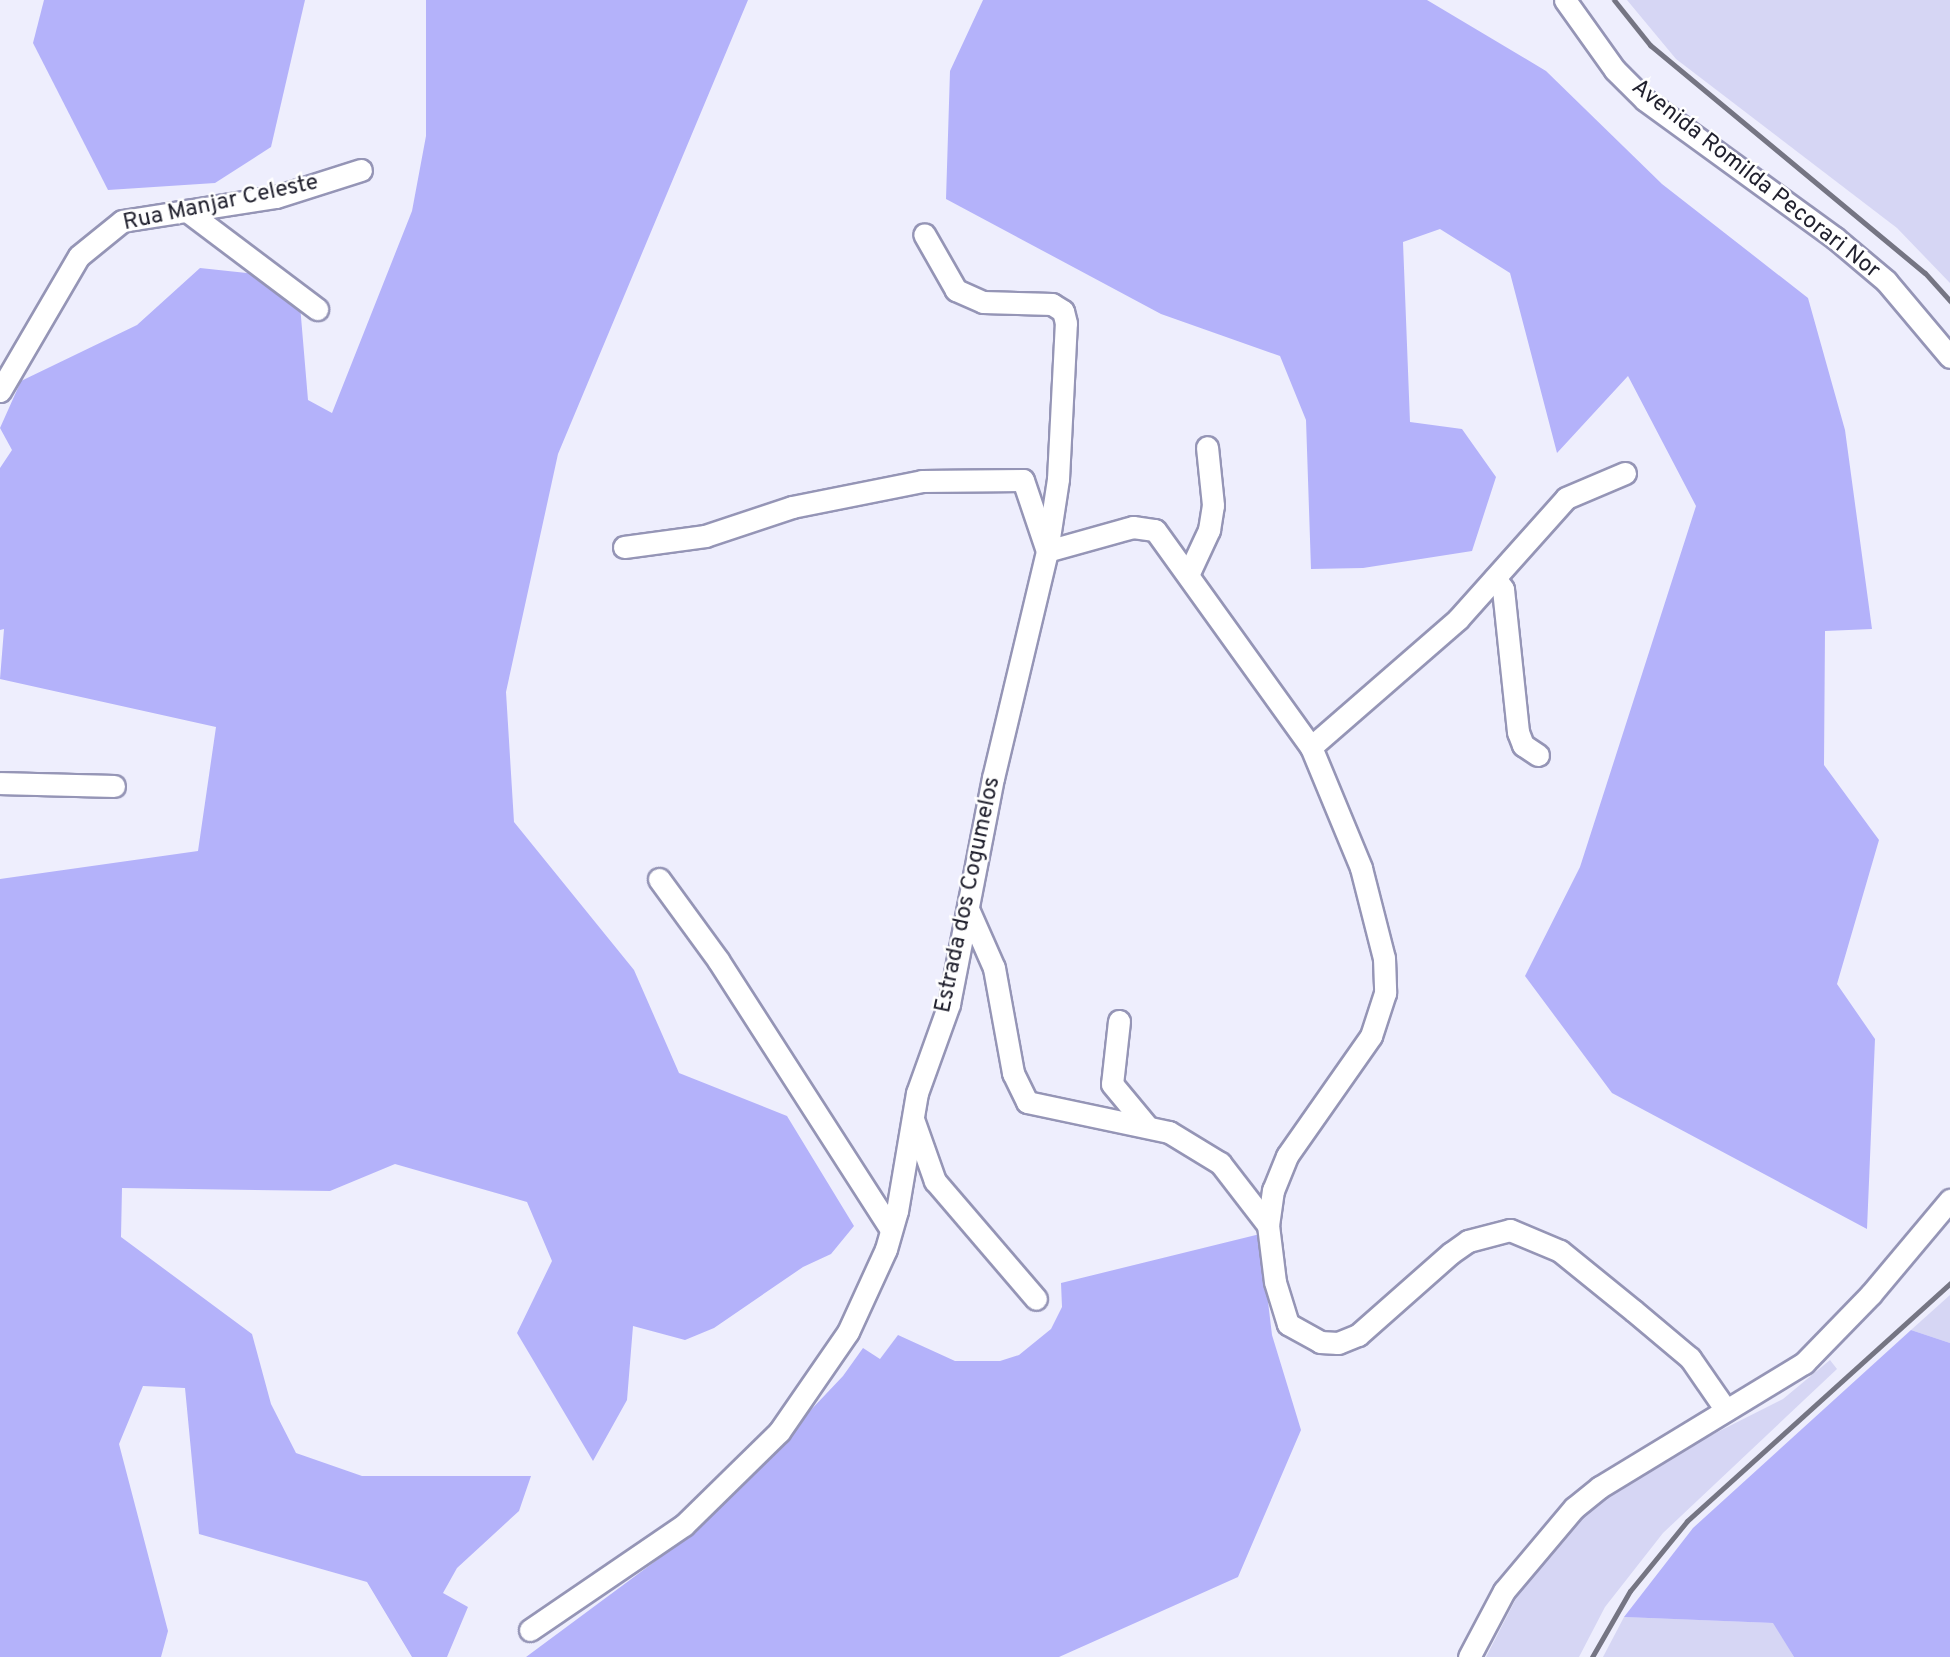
<!DOCTYPE html>
<html>
<head>
<meta charset="utf-8">
<style>
  body { margin:0 }
  #map { position:relative; width:1950px; height:1657px; overflow:hidden; background:#eeeefd; font-family:Overpass,sans-serif }
  div>[style] { position:absolute }
  [style*='--x'] { left:calc(var(--x)*1px); top:calc(var(--y)*1px); width:calc(var(--w)*1px); rotate:calc(var(--a)*1deg) }
  .green>* { inset:0; background:#d6d6f4 }
  .forest>* { inset:0; background:#b4b2fa }
  .roads { filter:drop-shadow(2px 0 #9595b6) drop-shadow(-2px 0 #9595b6) drop-shadow(0 2px #9595b6) drop-shadow(0 -2px #9595b6) }
  .minor>* { height:21px; margin:-10.5px; padding:0 10.5px; transform-origin:10.5px; border-radius:10.5px; background:#fff }
  .rail>* { height:5px; margin:-2.5px; padding:0 2.5px; transform-origin:2.5px; border-radius:2.5px; background:#757583 }
  span { translate:-50% -50%; white-space:nowrap; text-align:center; line-height:1.15; -webkit-text-stroke:5px #fff; paint-order:stroke }
  .street-label { font-size:23px; color:#21212e }
</style>
</head>
<body>
<div id="map">
  <div class="green">
    <i style="clip-path:polygon(1627px 0,1950px 0,1950px 283px,1897px 228px,1676px 59px)"></i>
    <i style="clip-path:polygon(1950px 1295px,1950px 1343px,1911px 1330px)"></i>
    <i style="clip-path:polygon(1830px 1360px,1837px 1369px,1663px 1533px,1605px 1607px,1579px 1657px,1486px 1657px,1524px 1583px,1581px 1514px,1668px 1457px,1783px 1399px)"></i>
    <i style="clip-path:polygon(1624px 1617px,1774px 1623px,1794px 1657px,1603px 1657px)"></i>
  </div>
  <div class="forest">
    <i style="clip-path:polygon(44px 0,305px 0,271px 147px,215px 183px,108px 190px,33px 43px)"></i>
    <i style="clip-path:polygon(426px 0,748px 0,558px 454px,506px 692px,514px 822px,634px 970px,679px 1073px,787px 1116px,854px 1226px,831px 1254px,803px 1267px,714px 1328px,685px 1340px,633px 1326px,627px 1400px,593px 1461px,517px 1333px,552px 1261px,527px 1202px,395px 1164px,330px 1191px,122px 1188px,121px 1237px,252px 1334px,271px 1404px,296px 1453px,362px 1476px,531px 1476px,519px 1511px,457px 1568px,443px 1593px,468px 1607px,447px 1657px,412px 1657px,367px 1582px,199px 1534px,185px 1388px,143px 1386px,119px 1444px,168px 1631px,161px 1657px,0 1657px,0 879px,198px 851px,216px 727px,0 679px,4px 629px,0 630px,0 468px,12px 450px,0 428px,21px 381px,137px 325px,200px 268px,265px 275px,300px 305px,308px 400px,332px 413px,412px 211px,426px 136px)"></i>
    <i style="clip-path:polygon(983px 0,1427px 0,1546px 71px,1662px 184px,1808px 298px,1845px 430px,1872px 629px,1825px 631px,1824px 765px,1879px 840px,1837px 984px,1875px 1039px,1867px 1229px,1612px 1093px,1525px 976px,1580px 867px,1696px 506px,1628px 376px,1557px 453px,1510px 273px,1440px 229px,1403px 242px,1410px 422px,1462px 429px,1496px 477px,1472px 551px,1363px 568px,1311px 569px,1306px 420px,1280px 356px,1161px 314px,946px 199px,950px 71px)"></i>
    <i style="clip-path:polygon(1260px 1234px,1272px 1335px,1301px 1430px,1238px 1577px,1059px 1657px,526px 1657px,696px 1531px,843px 1376px,863px 1348px,880px 1359px,898px 1335px,955px 1361px,1000px 1361px,1019px 1355px,1051px 1329px,1062px 1307px,1061px 1283px)"></i>
    <i style="clip-path:polygon(1911px 1330px,1950px 1343px,1950px 1657px,1794px 1657px,1773px 1623px,1624px 1617px,1693px 1528px)"></i>
  </div>
  <div class="roads">
    <div class="minor">
      <i style="--x:1565;--y:0;--w:86;--a:54.5"></i>
      <i style="--x:1615;--y:70;--w:42;--a:45"></i>
      <i style="--x:1645;--y:100;--w:235;--a:36"></i>
      <i style="--x:1835;--y:238;--w:67;--a:40.1"></i>
      <i style="--x:1886;--y:281;--w:99;--a:49.9"></i>
      <i style="--x:187;--y:211;--w:163;--a:37"></i>
      <i style="--x:0;--y:391;--w:156;--a:-59.7"></i>
      <i style="--x:79;--y:256;--w:55;--a:-39.1"></i>
      <i style="--x:122;--y:221;--w:156;--a:-8.9"></i>
      <i style="--x:276;--y:197;--w:89;--a:-17.6"></i>
      <i style="--x:624;--y:547;--w:82;--a:-7.7"></i>
      <i style="--x:705;--y:536;--w:92;--a:-18.4"></i>
      <i style="--x:792;--y:507;--w:133;--a:-11.3"></i>
      <i style="--x:922;--y:481;--w:101;--a:-0.6"></i>
      <i style="--x:1023;--y:480;--w:75;--a:71.3"></i>
      <i style="--x:1047;--y:551;--w:89;--a:-15.6"></i>
      <i style="--x:1133;--y:527;--w:22;--a:8"></i>
      <i style="--x:1155;--y:530;--w:267;--a:54.3"></i>
      <i style="--x:1311;--y:747;--w:131;--a:67.5"></i>
      <i style="--x:1361;--y:868;--w:93;--a:75.7"></i>
      <i style="--x:1384;--y:958;--w:35;--a:88"></i>
      <i style="--x:1385;--y:993;--w:45;--a:108"></i>
      <i style="--x:1371;--y:1036;--w:146;--a:125"></i>
      <i style="--x:1287;--y:1156;--w:37;--a:112"></i>
      <i style="--x:1273;--y:1190;--w:35;--a:98"></i>
      <i style="--x:1268;--y:1225;--w:57;--a:83"></i>
      <i style="--x:1275;--y:1282;--w:44;--a:72.8"></i>
      <i style="--x:1288;--y:1324;--w:37;--a:29"></i>
      <i style="--x:1320;--y:1342;--w:18;--a:3"></i>
      <i style="--x:1338;--y:1343;--w:22;--a:-22"></i>
      <i style="--x:1358;--y:1335;--w:124;--a:-41.4"></i>
      <i style="--x:1451;--y:1253;--w:21;--a:-35"></i>
      <i style="--x:1468;--y:1241;--w:43;--a:-14.7"></i>
      <i style="--x:1510;--y:1230;--w:54;--a:22.8"></i>
      <i style="--x:1560;--y:1251;--w:95;--a:39"></i>
      <i style="--x:1634;--y:1311;--w:73;--a:40"></i>
      <i style="--x:1690;--y:1358;--w:63;--a:55.3"></i>
      <i style="--x:1188;--y:575;--w:50;--a:-65"></i>
      <i style="--x:1209;--y:530;--w:25;--a:-81"></i>
      <i style="--x:1213;--y:505;--w:58;--a:-95.9"></i>
      <i style="--x:1495;--y:578;--w:14;--a:54"></i>
      <i style="--x:1503;--y:589;--w:144;--a:84"></i>
      <i style="--x:1518;--y:732;--w:14;--a:69"></i>
      <i style="--x:1523;--y:745;--w:18;--a:34"></i>
      <i style="--x:1311;--y:747;--w:195;--a:-41"></i>
      <i style="--x:1458;--y:619;--w:162;--a:-48.2"></i>
      <i style="--x:1566;--y:498;--w:64;--a:-23"></i>
      <i style="--x:0;--y:783;--w:114;--a:1.5"></i>
      <i style="--x:659;--y:879;--w:100;--a:53.9"></i>
      <i style="--x:718;--y:960;--w:320;--a:57.3"></i>
      <i style="--x:968;--y:909;--w:64;--a:66.2"></i>
      <i style="--x:994;--y:968;--w:107;--a:79.7"></i>
      <i style="--x:1013;--y:1073;--w:32;--a:64"></i>
      <i style="--x:1027;--y:1102;--w:145;--a:11.9"></i>
      <i style="--x:1169;--y:1132;--w:60;--a:31.3"></i>
      <i style="--x:1220;--y:1163;--w:78;--a:52.3"></i>
      <i style="--x:1119;--y:1021;--w:63;--a:96.3"></i>
      <i style="--x:1112;--y:1084;--w:53;--a:50.3"></i>
      <i style="--x:913;--y:1119;--w:66;--a:70.5"></i>
      <i style="--x:935;--y:1181;--w:155;--a:49.4"></i>
      <i style="--x:530;--y:1630;--w:186;--a:-34.3"></i>
      <i style="--x:684;--y:1525;--w:133;--a:-44.4"></i>
      <i style="--x:779;--y:1432;--w:121;--a:-55.4"></i>
      <i style="--x:848;--y:1332;--w:91;--a:-65.4"></i>
      <i style="--x:886;--y:1249;--w:40;--a:-74"></i>
      <i style="--x:897;--y:1211;--w:120;--a:-80.4"></i>
      <i style="--x:917;--y:1093;--w:95;--a:-70.2"></i>
      <i style="--x:949;--y:1004;--w:230;--a:-79"></i>
      <i style="--x:993;--y:778;--w:233;--a:-76.6"></i>
      <i style="--x:1047;--y:551;--w:73;--a:-81.3"></i>
      <i style="--x:1058;--y:479;--w:156;--a:-87.1"></i>
      <i style="--x:1066;--y:323;--w:12;--a:-104"></i>
      <i style="--x:1063;--y:311;--w:13;--a:-148"></i>
      <i style="--x:1052;--y:304;--w:69;--a:-178.3"></i>
      <i style="--x:983;--y:302;--w:30;--a:-156"></i>
      <i style="--x:956;--y:290;--w:64;--a:-119.7"></i>
      <i style="--x:1469;--y:1657;--w:75;--a:-62.1"></i>
      <i style="--x:1504;--y:1591;--w:109;--a:-49.9"></i>
      <i style="--x:1574;--y:1508;--w:33;--a:-39"></i>
      <i style="--x:1600;--y:1487;--w:239;--a:-31.3"></i>
      <i style="--x:1804;--y:1363;--w:96;--a:-45.8"></i>
      <i style="--x:1871;--y:1294;--w:123;--a:-50"></i>
    </div>
  </div>
  <div class="rail">
    <i style="--x:1614;--y:0;--w:58;--a:51.3"></i>
    <i style="--x:1650;--y:45;--w:357;--a:39.7"></i>
    <i style="--x:1925;--y:273;--w:38;--a:48"></i>
    <i style="--x:1592;--y:1657;--w:76;--a:-60.1"></i>
    <i style="--x:1630;--y:1591;--w:90;--a:-50.8"></i>
    <i style="--x:1687;--y:1521;--w:355;--a:-42.1"></i>
  </div>
  <div class="street-label">
    <span style="left:1755px;top:180px;rotate:38deg">Avenida Romilda Pecorari Nor</span>
    <span style="left:221px;top:204px;rotate:-12deg">Rua Manjar Celeste</span>
    <span style="left:969px;top:895px;rotate:-78deg">Estrada dos Cogumelos</span>
  </div>
</div>
</body>
</html>
